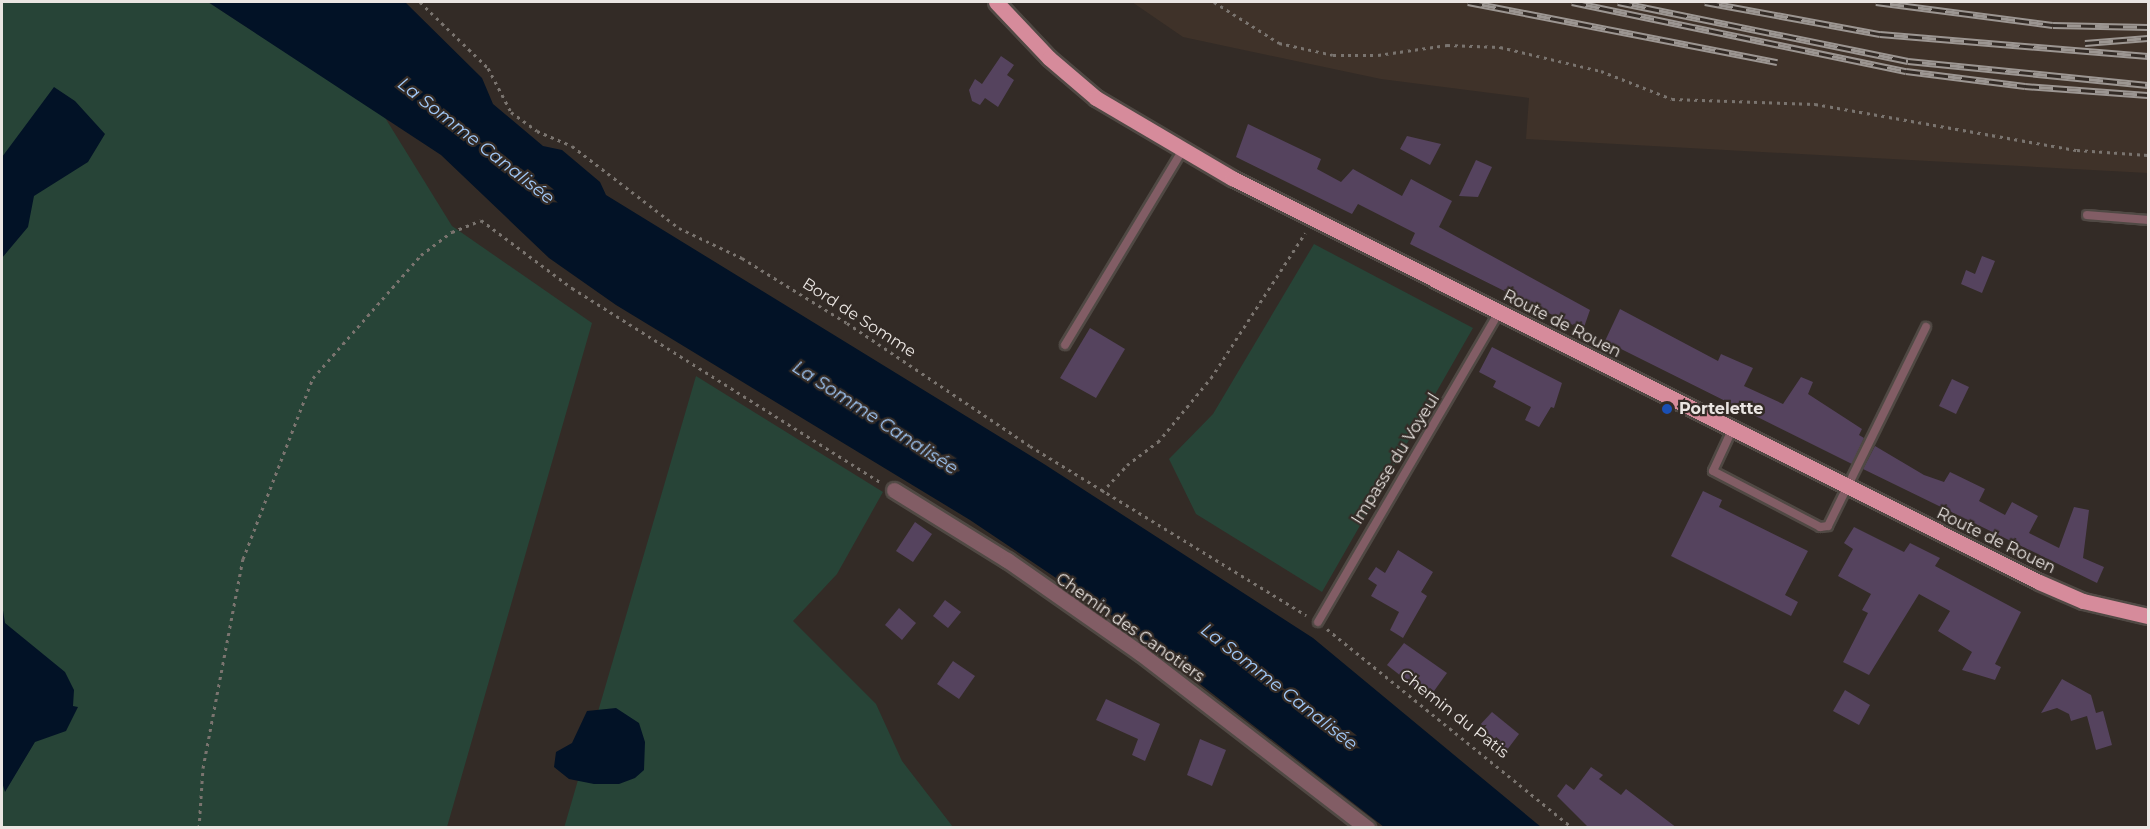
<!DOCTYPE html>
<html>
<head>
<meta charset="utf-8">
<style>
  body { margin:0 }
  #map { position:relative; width:2150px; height:829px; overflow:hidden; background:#332b26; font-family:Montserrat,sans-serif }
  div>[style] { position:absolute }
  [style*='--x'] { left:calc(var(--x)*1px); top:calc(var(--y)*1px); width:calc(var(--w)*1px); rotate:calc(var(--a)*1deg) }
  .built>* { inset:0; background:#3f3229 }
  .green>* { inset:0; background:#274437 }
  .water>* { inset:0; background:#021226 }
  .building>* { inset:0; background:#55435e }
  .path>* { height:3px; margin-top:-1.5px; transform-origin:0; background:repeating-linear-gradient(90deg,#7a746f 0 3px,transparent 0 7.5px) }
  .roads { filter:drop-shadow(2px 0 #504944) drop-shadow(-2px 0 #504944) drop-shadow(0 2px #504944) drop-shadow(0 -2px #504944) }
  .service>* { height:8px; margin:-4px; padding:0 4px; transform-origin:4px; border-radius:4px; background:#825d65 }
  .minor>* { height:15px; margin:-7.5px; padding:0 7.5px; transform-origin:7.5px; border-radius:7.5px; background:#825d65 }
  .primary>* { height:15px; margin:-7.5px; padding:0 7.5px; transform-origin:7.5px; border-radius:7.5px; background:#d68b9b }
  .rail>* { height:7px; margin-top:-3.5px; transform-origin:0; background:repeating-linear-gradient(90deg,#332b26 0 14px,#9c9692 0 28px); box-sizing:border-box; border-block:2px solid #9c9692 }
  .dots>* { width:16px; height:16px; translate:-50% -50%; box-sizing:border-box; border:3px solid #332b26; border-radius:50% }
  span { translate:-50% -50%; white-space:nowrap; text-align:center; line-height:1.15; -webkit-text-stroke:4.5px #332b26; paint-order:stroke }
  .street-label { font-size:16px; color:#eae5e2 }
  .poi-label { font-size:16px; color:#eae5e2; font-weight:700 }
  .left { translate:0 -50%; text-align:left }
  .water-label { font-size:18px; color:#a2c9f8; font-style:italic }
  .frame { position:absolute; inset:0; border:3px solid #eae5e2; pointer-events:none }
</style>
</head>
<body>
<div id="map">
  <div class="built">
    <i style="clip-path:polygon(1132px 2px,2148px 2px,2148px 173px,1526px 139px,1529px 98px,1381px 79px,1183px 37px)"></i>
  </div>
  <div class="green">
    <i style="clip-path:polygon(2px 2px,208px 2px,384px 116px,452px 226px,592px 323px,447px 827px,2px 828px)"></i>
    <i style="clip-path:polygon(1314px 244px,1473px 328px,1322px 592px,1196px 514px,1169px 459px,1213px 414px)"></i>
    <i style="clip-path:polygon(696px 376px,883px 492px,837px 574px,793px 621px,876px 704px,902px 761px,953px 827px,564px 828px)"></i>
  </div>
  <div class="water">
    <i style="clip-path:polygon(208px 2px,405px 2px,482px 78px,493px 104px,543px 146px,562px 150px,600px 182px,606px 195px,1044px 464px,1313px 638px,1541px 827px,1384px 827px,1114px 617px,970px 520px,616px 305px,549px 258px,441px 155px)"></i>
    <i style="clip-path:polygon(54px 87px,75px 101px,105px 134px,88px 162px,34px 196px,28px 227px,2px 258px,2px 157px)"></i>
    <i style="clip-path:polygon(2px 604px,5px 623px,65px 672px,74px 690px,73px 706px,78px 707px,66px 731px,35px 742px,5px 792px,2px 782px)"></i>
    <i style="clip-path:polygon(616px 708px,639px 723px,645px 742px,644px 770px,635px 778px,619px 784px,594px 784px,569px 779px,554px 767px,556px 752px,572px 743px,587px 711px)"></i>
  </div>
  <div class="building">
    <i style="clip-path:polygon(1001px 56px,1014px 65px,1007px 75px,1014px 80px,998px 107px,985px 98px,980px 105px,972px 101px,969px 90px,975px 79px,982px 84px)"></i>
    <i style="clip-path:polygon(1248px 124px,1321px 159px,1317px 169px,1341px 182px,1353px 169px,1402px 196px,1411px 179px,1452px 201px,1439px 227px,1590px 310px,1583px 330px,1410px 244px,1415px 233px,1358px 204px,1352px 214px,1236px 157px)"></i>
    <i style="clip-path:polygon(1407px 136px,1441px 144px,1430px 165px,1400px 149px)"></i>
    <i style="clip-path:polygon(1476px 160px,1492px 167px,1478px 197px,1459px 196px)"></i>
    <i style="clip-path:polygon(1982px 256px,1995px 261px,1982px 293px,1961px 284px,1966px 270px,1975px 274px)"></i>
    <i style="clip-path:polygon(1620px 309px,1718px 361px,1721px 354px,1753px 368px,1744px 386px,1783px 404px,1801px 377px,1813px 382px,1808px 394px,1862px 429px,1859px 435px,1864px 438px,1852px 464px,1605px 341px)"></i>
    <i style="clip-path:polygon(1090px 328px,1125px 349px,1096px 398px,1060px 378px)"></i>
    <i style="clip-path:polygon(1492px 347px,1562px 383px,1554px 408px,1551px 407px,1539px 427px,1525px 420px,1531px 407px,1493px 387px,1496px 381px,1479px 372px)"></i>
    <i style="clip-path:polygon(1952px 379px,1969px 387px,1956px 414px,1939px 406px)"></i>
    <i style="clip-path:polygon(1875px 446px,1924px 475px,1944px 482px,1950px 472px,1985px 489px,1979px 501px,2005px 515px,2012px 502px,2038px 516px,2029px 533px,2059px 548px,2074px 507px,2089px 510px,2083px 558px,2104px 567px,2097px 583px,1863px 469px)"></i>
    <i style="clip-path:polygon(1703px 491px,1722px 500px,1719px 507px,1808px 551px,1785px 595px,1798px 602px,1791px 616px,1671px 556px)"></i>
    <i style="clip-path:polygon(915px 522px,932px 534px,913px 562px,896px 551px)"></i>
    <i style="clip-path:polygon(1854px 527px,1904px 552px,1910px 543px,1940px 558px,1935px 566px,2021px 612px,1995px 664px,2001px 667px,1995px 680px,1962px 670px,1972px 652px,1938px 631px,1950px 611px,1919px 594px,1869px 675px,1843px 662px,1868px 613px,1862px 610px,1871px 594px,1838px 576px,1853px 549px,1844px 543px)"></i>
    <i style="clip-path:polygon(1398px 550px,1433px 572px,1421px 592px,1427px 596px,1403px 638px,1390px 630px,1399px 612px,1371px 596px,1377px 585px,1368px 579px,1376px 567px,1385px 573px)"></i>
    <i style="clip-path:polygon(945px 600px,961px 612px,948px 628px,933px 616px)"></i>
    <i style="clip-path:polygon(899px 608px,916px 623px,902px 640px,885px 625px)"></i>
    <i style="clip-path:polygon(1404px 643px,1447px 673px,1429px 698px,1387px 665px)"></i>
    <i style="clip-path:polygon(953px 661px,975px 676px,959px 699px,937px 684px)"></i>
    <i style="clip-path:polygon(2062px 679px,2091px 695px,2096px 713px,2103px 711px,2112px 745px,2096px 750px,2087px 716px,2071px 721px,2069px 714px,2057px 708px,2041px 713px)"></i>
    <i style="clip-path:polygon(1845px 690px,1870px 705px,1859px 725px,1833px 711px)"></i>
    <i style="clip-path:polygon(1106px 699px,1160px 724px,1145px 761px,1132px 755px,1138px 739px,1096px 720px)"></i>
    <i style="clip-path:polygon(1492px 712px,1519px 734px,1507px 750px,1479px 726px)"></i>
    <i style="clip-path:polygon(1200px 739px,1226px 750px,1212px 786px,1187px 775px)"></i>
    <i style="clip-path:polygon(1591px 767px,1603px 775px,1599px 779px,1621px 795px,1626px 789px,1677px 828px,1589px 828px,1557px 796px,1566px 784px,1574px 790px)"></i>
  </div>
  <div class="path">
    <i style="--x:420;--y:2;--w:95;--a:44.1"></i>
    <i style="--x:488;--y:68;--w:50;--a:62.4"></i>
    <i style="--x:511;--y:112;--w:32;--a:36"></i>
    <i style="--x:537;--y:131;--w:38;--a:23"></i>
    <i style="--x:572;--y:146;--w:135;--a:37.5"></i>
    <i style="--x:679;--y:228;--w:70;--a:25.5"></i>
    <i style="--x:742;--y:258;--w:123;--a:31.8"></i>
    <i style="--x:847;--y:323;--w:220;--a:33.9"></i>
    <i style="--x:1030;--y:446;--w:324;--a:31.5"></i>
    <i style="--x:1214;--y:2;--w:77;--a:32.2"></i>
    <i style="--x:1279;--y:43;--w:55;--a:12.5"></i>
    <i style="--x:1333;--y:55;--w:45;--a:0"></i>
    <i style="--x:1378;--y:55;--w:70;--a:-8.2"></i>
    <i style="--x:1447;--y:45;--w:53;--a:2.2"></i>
    <i style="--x:1500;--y:47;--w:104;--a:13.4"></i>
    <i style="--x:1601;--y:71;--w:76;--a:21.5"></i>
    <i style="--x:1672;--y:99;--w:143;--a:2"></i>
    <i style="--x:1815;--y:104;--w:266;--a:10"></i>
    <i style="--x:2077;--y:150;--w:71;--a:4"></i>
    <i style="--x:1102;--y:492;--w:37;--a:-47"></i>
    <i style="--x:1127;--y:465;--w:39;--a:-37"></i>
    <i style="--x:1158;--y:442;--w:83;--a:-50.4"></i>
    <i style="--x:1211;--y:378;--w:173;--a:-57"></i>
    <i style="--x:1327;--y:629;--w:316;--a:39"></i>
    <i style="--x:199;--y:828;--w:60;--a:-86.2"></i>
    <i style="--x:203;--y:768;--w:213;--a:-79.2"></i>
    <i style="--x:243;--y:559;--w:194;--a:-68.9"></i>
    <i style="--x:313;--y:378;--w:164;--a:-48.7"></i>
    <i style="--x:421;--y:255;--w:39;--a:-37"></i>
    <i style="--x:452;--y:232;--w:31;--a:-22"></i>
    <i style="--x:481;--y:220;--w:114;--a:36.8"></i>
    <i style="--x:572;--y:288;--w:364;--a:32.2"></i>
  </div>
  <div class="roads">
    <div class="service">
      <i style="--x:2087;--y:215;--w:61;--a:4.7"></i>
      <i style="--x:1065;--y:345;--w:227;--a:-58.9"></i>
      <i style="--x:1732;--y:430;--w:45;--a:114.9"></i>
      <i style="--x:1713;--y:471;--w:121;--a:27.6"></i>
      <i style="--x:1820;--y:527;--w:8;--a:-7"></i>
      <i style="--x:1828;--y:526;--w:222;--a:-63.8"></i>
      <i style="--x:1318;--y:622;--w:359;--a:-59.7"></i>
    </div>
    <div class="minor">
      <i style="--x:894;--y:490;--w:133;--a:31.8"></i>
      <i style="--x:1007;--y:560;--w:162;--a:35"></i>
      <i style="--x:1140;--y:653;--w:287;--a:37.6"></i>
    </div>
    <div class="primary">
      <i style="--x:996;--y:2;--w:77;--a:46.6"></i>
      <i style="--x:1049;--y:58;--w:62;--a:40.4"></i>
      <i style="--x:1096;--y:98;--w:158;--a:30.5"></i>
      <i style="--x:1232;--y:178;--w:902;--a:26.59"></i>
      <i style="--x:2039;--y:582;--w:48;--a:23.4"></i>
      <i style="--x:2083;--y:601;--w:67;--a:13"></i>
    </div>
  </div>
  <div class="rail">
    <i style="--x:1468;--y:2;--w:315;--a:11"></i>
    <i style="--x:1572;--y:2;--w:341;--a:11.7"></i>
    <i style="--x:1906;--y:71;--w:120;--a:7.2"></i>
    <i style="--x:2025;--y:86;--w:123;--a:4.2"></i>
    <i style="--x:1618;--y:2;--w:296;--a:11.5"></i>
    <i style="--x:1908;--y:61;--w:241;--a:5.7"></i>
    <i style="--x:1705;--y:2;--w:178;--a:10.4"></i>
    <i style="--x:1880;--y:34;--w:269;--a:4.7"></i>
    <i style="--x:1876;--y:2;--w:178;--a:7.4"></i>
    <i style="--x:2053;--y:25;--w:95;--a:1.2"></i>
    <i style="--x:2085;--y:43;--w:63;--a:-4.5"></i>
  </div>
  <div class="dots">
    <i style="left:1667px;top:409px;background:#1a4fb4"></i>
  </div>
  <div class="street-label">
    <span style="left:859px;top:318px;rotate:33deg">Bord de Somme</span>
    <span style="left:1562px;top:324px;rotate:27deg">Route de Rouen</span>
    <span style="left:1396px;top:459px;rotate:-58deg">Impasse du Voyeul</span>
    <span style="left:1996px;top:541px;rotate:26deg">Route de Rouen</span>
    <span style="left:1130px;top:628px;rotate:35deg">Chemin des Canotiers</span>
    <span style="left:1454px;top:714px;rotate:38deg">Chemin du Patis</span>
  </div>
  <div class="poi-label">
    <span class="left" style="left:1679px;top:409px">Portelette</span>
  </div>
  <div class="water-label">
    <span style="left:476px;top:141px;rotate:38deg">La Somme Canalisée</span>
    <span style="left:875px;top:418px;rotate:33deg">La Somme Canalisée</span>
    <span style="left:1279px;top:687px;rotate:38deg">La Somme Canalisée</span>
  </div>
  <div class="frame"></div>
</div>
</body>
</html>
